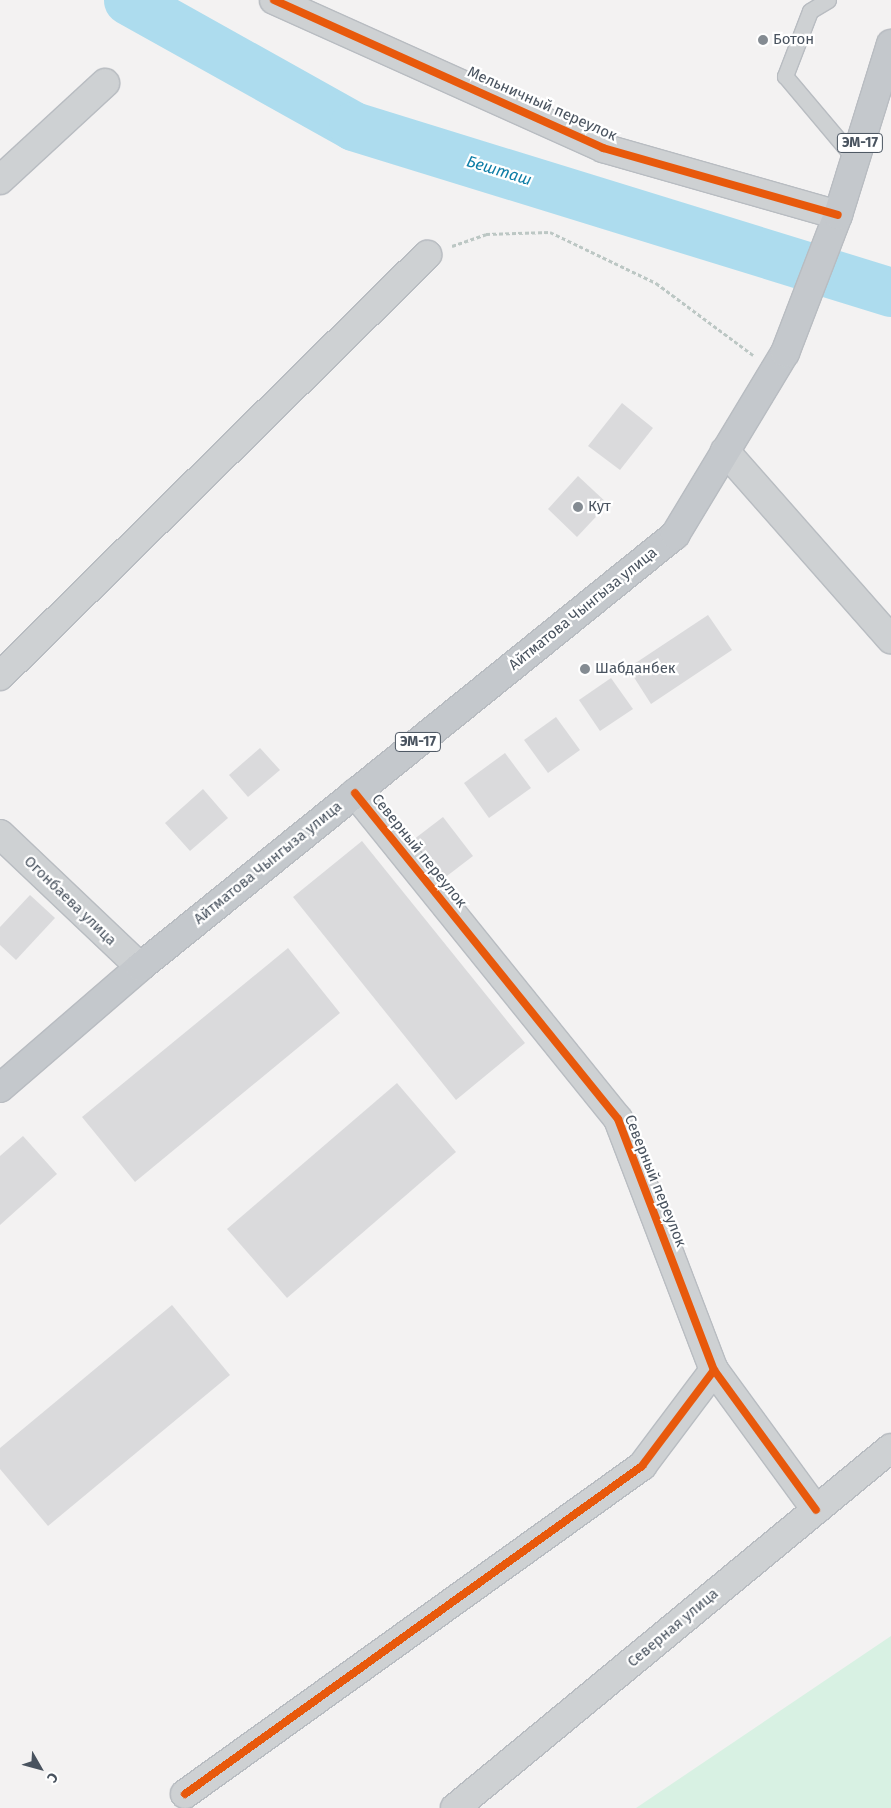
<!DOCTYPE html>
<html>
<head>
<meta charset="utf-8">
<style>
  body { margin:0 }
  #map { position:relative; width:891px; height:1808px; overflow:hidden; background:#f3f2f2; font-family:"Fira Sans",sans-serif }
  div>[style] { position:absolute }
  [style*='--x'] { left:calc(var(--x)*1px); top:calc(var(--y)*1px); width:calc(var(--w)*1px); rotate:calc(var(--a)*1deg) }
  .green>* { inset:0; background:#d8f1e3 }
  .river>* { height:49px; margin:-24.5px; padding:0 24.5px; transform-origin:24.5px; border-radius:24.5px; background:#addcee }
  .building>* { inset:0; background:#dadadc }
  .path>* { height:3px; margin-top:-1.5px; transform-origin:0; background:repeating-linear-gradient(90deg,#bcc7c4 0 4px,transparent 0 6.5px) }
  .roads { filter:drop-shadow(1px 0 #b8bcc1) drop-shadow(-1px 0 #b8bcc1) drop-shadow(0 1px #b8bcc1) drop-shadow(0 -1px #b8bcc1) }
  .service>* { height:15px; margin:-7.5px; padding:0 7.5px; transform-origin:7.5px; border-radius:7.5px; background:#ced1d3 }
  .minor>* { height:28px; margin:-14px; padding:0 14px; transform-origin:14px; border-radius:14px; background:#ced1d3 }
  .trunk>* { height:28px; margin:-14px; padding:0 14px; transform-origin:14px; border-radius:14px; background:#c4c8cc }
  .cycleway>* { height:8px; margin:-4px; padding:0 4px; transform-origin:4px; border-radius:4px; background:#e8590c }
  .dots>* { width:14px; height:14px; translate:-50% -50%; box-sizing:border-box; border:2px solid #fff; border-radius:50% }
  span { translate:-50% -50%; white-space:nowrap; text-align:center; line-height:1.15; -webkit-text-stroke:4.5px #fff; paint-order:stroke }
  .shield-label span { padding:1px 4px; background:#fff; border:1px solid; border-radius:4px; -webkit-text-stroke-width:0 }
  .shield-label { font-size:14px; color:#49535f; font-weight:700 }
  .poi-label { font-size:15px; color:#49535f }
  .left { translate:0 -50%; text-align:left }
  .street-label { font-size:15px; color:#49535f }
  .water-label { font-size:16px; color:#0d7da6; font-style:italic }
  .north { position:absolute; left:15px; top:1743px; width:50px; height:50px; -webkit-text-stroke:4px #fff; paint-order:stroke; rotate:128deg; font-size:14px; font-weight:700; line-height:20px; text-align:center; color:#49535f }
  .north::after { content:''; display:block; margin:auto; width:18px; height:22px; background:#49535f; clip-path:polygon(50% 0,100% 100%,50% 72%,0 100%) }
</style>
</head>
<body>
<div id="map">
  <div class="green">
    <i style="clip-path:polygon(891px 1636px,891px 1808px,636px 1808px)"></i>
  </div>
  <div class="river">
    <i style="--x:128;--y:0;--w:258;--a:29.2"></i>
    <i style="--x:353;--y:126;--w:563;--a:17.15"></i>
  </div>
  <div class="building">
    <i style="clip-path:polygon(622px 403px,653px 428px,620px 470px,588px 446px)"></i>
    <i style="clip-path:polygon(578px 476px,608px 504px,577px 537px,548px 509px)"></i>
    <i style="clip-path:polygon(708px 615px,732px 650px,651px 704px,628px 668px)"></i>
    <i style="clip-path:polygon(611px 678px,633px 709px,600px 731px,579px 700px)"></i>
    <i style="clip-path:polygon(556px 717px,580px 750px,548px 773px,524px 740px)"></i>
    <i style="clip-path:polygon(260px 748px,280px 770px,248px 797px,229px 775px)"></i>
    <i style="clip-path:polygon(505px 753px,531px 788px,489px 818px,464px 783px)"></i>
    <i style="clip-path:polygon(203px 789px,228px 818px,190px 851px,165px 823px)"></i>
    <i style="clip-path:polygon(443px 817px,473px 856px,443px 879px,413px 840px)"></i>
    <i style="clip-path:polygon(362px 841px,525px 1043px,456px 1100px,293px 897px)"></i>
    <i style="clip-path:polygon(30px 895px,55px 918px,16px 960px,0 945px,0 927px)"></i>
    <i style="clip-path:polygon(288px 948px,340px 1013px,135px 1182px,82px 1117px)"></i>
    <i style="clip-path:polygon(397px 1083px,456px 1152px,287px 1298px,227px 1229px)"></i>
    <i style="clip-path:polygon(23px 1136px,57px 1174px,0 1225px,0 1156px)"></i>
    <i style="clip-path:polygon(172px 1305px,230px 1375px,48px 1526px,0 1469px,0 1448px)"></i>
  </div>
  <div class="path">
    <i style="--x:452;--y:246;--w:36;--a:-19"></i>
    <i style="--x:486;--y:234;--w:64;--a:-1.8"></i>
    <i style="--x:550;--y:232;--w:118;--a:25.7"></i>
    <i style="--x:656;--y:283;--w:121;--a:36.6"></i>
  </div>
  <div class="roads">
    <div class="service">
      <i style="--x:828;--y:0;--w:21;--a:149"></i>
      <i style="--x:810;--y:11;--w:70;--a:111"></i>
      <i style="--x:785;--y:76;--w:109;--a:49.9"></i>
    </div>
    <div class="minor">
      <i style="--x:274;--y:0;--w:361;--a:24.2"></i>
      <i style="--x:603;--y:148;--w:244;--a:15.9"></i>
      <i style="--x:0;--y:180;--w:143;--a:-42.7"></i>
      <i style="--x:725;--y:451;--w:251;--a:48.6"></i>
      <i style="--x:0;--y:676;--w:600;--a:-44.59"></i>
      <i style="--x:355;--y:793;--w:419;--a:51.1"></i>
      <i style="--x:618;--y:1119;--w:269;--a:69.1"></i>
      <i style="--x:714;--y:1370;--w:173;--a:53.9"></i>
      <i style="--x:0;--y:834;--w:193;--a:43.5"></i>
      <i style="--x:185;--y:1794;--w:563;--a:-35.67"></i>
      <i style="--x:642;--y:1466;--w:120;--a:-53.1"></i>
      <i style="--x:455;--y:1808;--w:565;--a:-39.55"></i>
    </div>
    <div class="trunk">
      <i style="--x:0;--y:1088;--w:185;--a:-40.8"></i>
      <i style="--x:140;--y:967;--w:688;--a:-38.92"></i>
      <i style="--x:675;--y:535;--w:213;--a:-58.9"></i>
      <i style="--x:785;--y:353;--w:148;--a:-69"></i>
      <i style="--x:838;--y:215;--w:179;--a:-72.8"></i>
    </div>
  </div>
  <div class="cycleway">
    <i style="--x:274;--y:0;--w:361;--a:24.2"></i>
    <i style="--x:603;--y:148;--w:244;--a:15.9"></i>
    <i style="--x:355;--y:793;--w:419;--a:51.1"></i>
    <i style="--x:618;--y:1119;--w:269;--a:69.1"></i>
    <i style="--x:714;--y:1370;--w:173;--a:53.9"></i>
    <i style="--x:185;--y:1794;--w:563;--a:-35.67"></i>
    <i style="--x:642;--y:1466;--w:120;--a:-53.1"></i>
  </div>
  <div class="dots">
    <i style="left:763px;top:40px;background:#848b92"></i>
    <i style="left:578px;top:507px;background:#848b92"></i>
    <i style="left:585px;top:669px;background:#848b92"></i>
  </div>
  <div class="shield-label">
    <span style="left:860px;top:143px">ЭМ-17</span>
    <span style="left:418px;top:742px">ЭМ-17</span>
  </div>
  <div class="poi-label">
    <span class="left" style="left:773px;top:40px">Ботон</span>
    <span class="left" style="left:588px;top:507px">Кут</span>
    <span class="left" style="left:595px;top:669px">Шабданбек</span>
  </div>
  <div class="street-label">
    <span style="left:542px;top:104px;rotate:24deg">Мельничный переулок</span>
    <span style="left:583px;top:609px;rotate:-39deg">Айтматова Чынгыза улица</span>
    <span style="left:419px;top:851px;rotate:51deg">Северный переулок</span>
    <span style="left:268px;top:863px;rotate:-39deg">Айтматова Чынгыза улица</span>
    <span style="left:70px;top:901px;rotate:44deg">Огонбаева улица</span>
    <span style="left:655px;top:1181px;rotate:68deg">Северный переулок</span>
    <span style="left:673px;top:1628px;rotate:-40deg">Северная улица</span>
  </div>
  <div class="water-label">
    <span style="left:499px;top:171px;rotate:17deg">Бешташ</span>
  </div>
  <div class="north">С</div>
</div>
</body>
</html>
